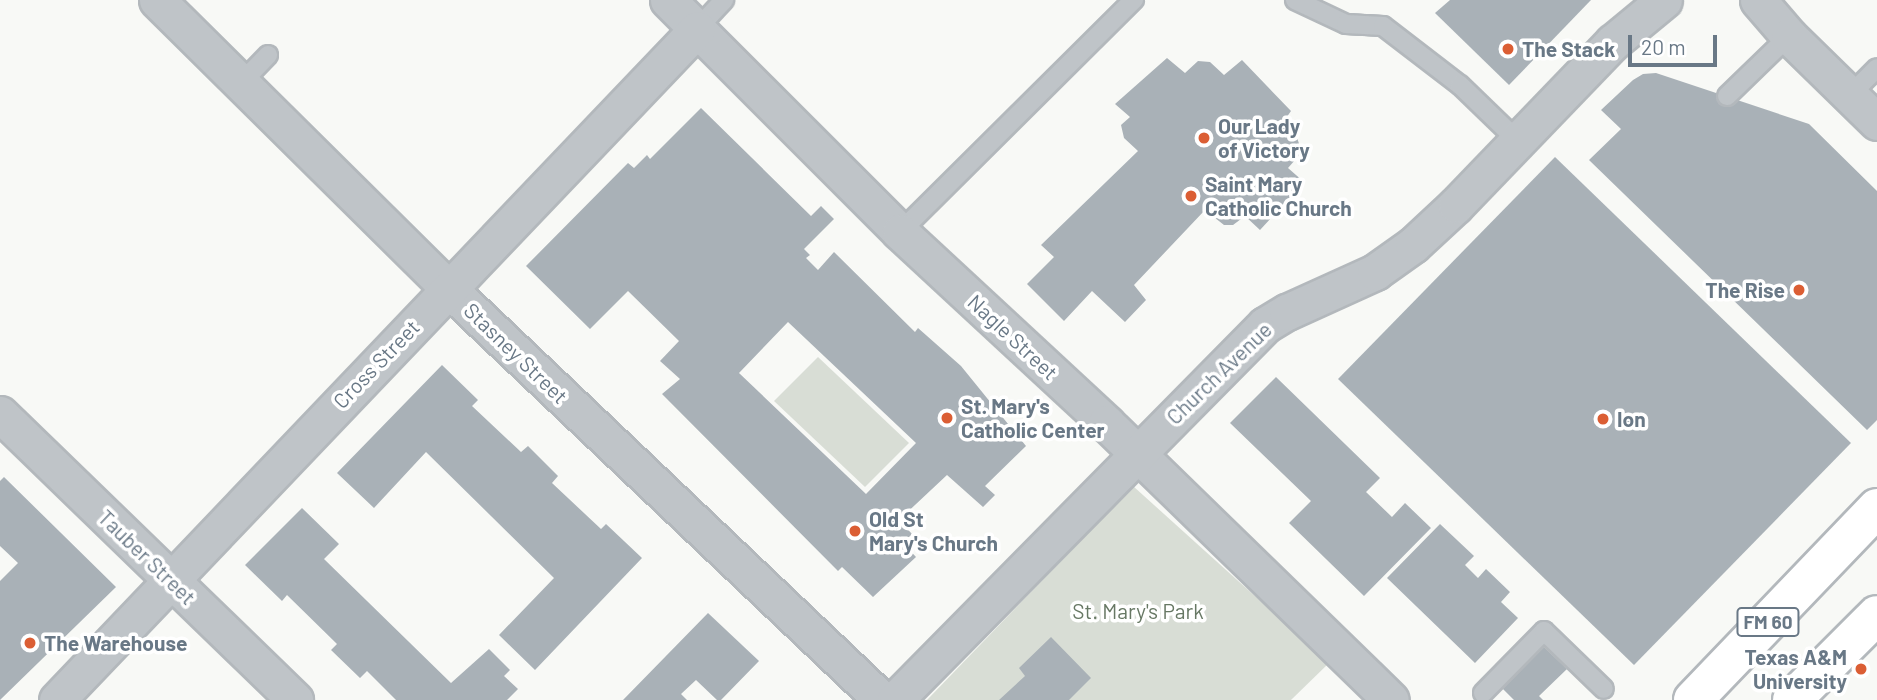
<!DOCTYPE html>
<html>
<head>
<meta charset="utf-8">
<style>
  body { margin:0 }
  #map { position:relative; width:1877px; height:700px; overflow:hidden; background:#f8f9f6; font-family:Barlow,sans-serif }
  div>[style] { position:absolute }
  [style*='--x'] { left:calc(var(--x)*1px); top:calc(var(--y)*1px); width:calc(var(--w)*1px); rotate:calc(var(--a)*1deg) }
  .green>* { inset:0; background:#d8ddd5 }
  .building>* { inset:0; background:#a9b1b7 }
  .roads { filter:drop-shadow(2px 0 #b3b8bc) drop-shadow(-2px 0 #b3b8bc) drop-shadow(0 2px #b3b8bc) drop-shadow(0 -2px #b3b8bc) }
  .service>* { height:18px; margin:-9px; padding:0 9px; transform-origin:9px; border-radius:9px; background:#bfc4c8 }
  .minor>* { height:35px; margin:-17.5px; padding:0 17.5px; transform-origin:17.5px; border-radius:17.5px; background:#bfc4c8 }
  .primary>* { height:38px; margin:-19px; padding:0 19px; transform-origin:19px; border-radius:19px; background:#fff }
  .dots>* { width:19px; height:19px; translate:-50% -50%; box-sizing:border-box; border:4px solid #fff; border-radius:50% }
  span { translate:-50% -50%; white-space:nowrap; text-align:center; line-height:1.15; -webkit-text-stroke:7px #fff; paint-order:stroke }
  .shield-label span { padding:2px 5px; background:#fff; border:2px solid; border-radius:5px; -webkit-text-stroke-width:0 }
  .shield-label { font-size:19px; color:#697886; font-weight:700 }
  .poi-label { font-size:21px; color:#697886; font-weight:700 }
  .left { translate:0 -50%; text-align:left }
  .right { translate:-100% -50%; text-align:right }
  .street-label { font-size:21px; color:#697886 }
  .park-label { font-size:21px; color:#677864 }
  .scale { position:absolute; left:1628px; top:35px; width:89px; height:32px; box-sizing:border-box; border:4px solid #697886; border-top:0; padding-left:9px; font-size:21px; line-height:24px; white-space:nowrap; color:#697886; -webkit-text-stroke:5px #fff; paint-order:stroke }
</style>
</head>
<body>
<div id="map">
  <div class="green">
    <i style="clip-path:polygon(818px 357px,909px 443px,865px 487px,774px 401px)"></i>
    <i style="clip-path:polygon(1133px 486px,1329px 663px,1291px 700px,927px 700px)"></i>
  </div>
  <div class="building">
    <i style="clip-path:polygon(1450px 0,1591px 0,1509px 85px,1435px 13px)"></i>
    <i style="clip-path:polygon(1167px 58px,1185px 73px,1198px 61px,1210px 62px,1224px 75px,1242px 60px,1291px 111px,1284px 121px,1296px 135px,1302px 152px,1288px 168px,1304px 182px,1260px 230px,1245px 216px,1233px 225px,1224px 225px,1205px 210px,1134px 285px,1146px 300px,1125px 322px,1092px 291px,1064px 321px,1027px 284px,1054px 257px,1041px 245px,1138px 151px,1124px 138px,1121px 125px,1130px 117px,1115px 104px)"></i>
    <i style="clip-path:polygon(1656px 73px,1809px 124px,1877px 191px,1877px 420px,1867px 430px,1589px 160px,1621px 129px,1601px 110px,1633px 80px,1643px 74px)"></i>
    <i style="clip-path:polygon(evenodd,701px 108px,811px 216px,821px 206px,834px 219px,804px 249px,810px 255px,806px 258px,818px 270px,834px 252px,915px 332px,918px 328px,961px 366px,1026px 446px,985px 486px,995px 495px,983px 507px,947px 475px,899px 520px,912px 534px,903px 543px,916px 557px,873px 597px,842px 567px,838px 571px,662px 394px,680px 379px,660px 361px,679px 341px,628px 291px,590px 329px,526px 266px,628px 163px,634px 168px,647px 155px,650px 159px,701px 108px,788px 322px,916px 443px,866px 494px,739px 373px,788px 322px)"></i>
    <i style="clip-path:polygon(1555px 157px,1851px 443px,1634px 665px,1338px 379px)"></i>
    <i style="clip-path:polygon(442px 365px,478px 400px,472px 406px,521px 452px,528px 446px,558px 476px,552px 483px,601px 529px,606px 524px,642px 558px,535px 670px,499px 635px,554px 578px,426px 452px,374px 508px,337px 473px)"></i>
    <i style="clip-path:polygon(1276px 377px,1380px 478px,1366px 492px,1392px 517px,1405px 503px,1431px 528px,1364px 596px,1289px 523px,1311px 501px,1230px 423px)"></i>
    <i style="clip-path:polygon(4px 477px,116px 587px,0 700px,0 581px,18px 563px,0 546px,0 481px)"></i>
    <i style="clip-path:polygon(302px 508px,339px 544px,324px 559px,451px 683px,489px 649px,510px 670px,504px 676px,518px 689px,507px 700px,396px 700px,367px 671px,360px 678px,331px 650px,337px 644px,287px 595px,282px 601px,245px 565px)"></i>
    <i style="clip-path:polygon(1440px 524px,1474px 556px,1465px 565px,1478px 578px,1486px 569px,1510px 592px,1501px 602px,1518px 618px,1475px 663px,1387px 578px)"></i>
    <i style="clip-path:polygon(708px 613px,759px 661px,721px 700px,717px 700px,696px 680px,681px 694px,687px 700px,623px 700px)"></i>
    <i style="clip-path:polygon(1051px 637px,1091px 678px,1069px 700px,999px 700px,1025px 676px,1019px 668px)"></i>
    <i style="clip-path:polygon(1542px 645px,1567px 669px,1539px 696px,1543px 700px,1514px 700px,1500px 686px)"></i>
  </div>
  <div class="roads">
    <div class="service">
      <i style="--x:1295;--y:0;--w:56;--a:25.2"></i>
      <i style="--x:1346;--y:24;--w:37;--a:3"></i>
      <i style="--x:1383;--y:26;--w:97;--a:37.5"></i>
      <i style="--x:1460;--y:85;--w:78;--a:44"></i>
      <i style="--x:697;--y:29;--w:40;--a:-47"></i>
      <i style="--x:241;--y:83;--w:39;--a:-46"></i>
      <i style="--x:1850;--y:95;--w:38;--a:-45"></i>
      <i style="--x:1727;--y:96;--w:86;--a:-44.1"></i>
      <i style="--x:900;--y:232;--w:330;--a:-44.8"></i>
      <i style="--x:1483;--y:693;--w:87;--a:-45.5"></i>
      <i style="--x:1544;--y:631;--w:83;--a:44"></i>
    </div>
    <div class="minor">
      <i style="--x:157;--y:0;--w:411;--a:44.7"></i>
      <i style="--x:449;--y:289;--w:597;--a:43.51"></i>
      <i style="--x:668;--y:0;--w:328;--a:45"></i>
      <i style="--x:900;--y:232;--w:281;--a:42.8"></i>
      <i style="--x:1106;--y:423;--w:397;--a:44.2"></i>
      <i style="--x:1758;--y:0;--w:48;--a:49.3"></i>
      <i style="--x:1789;--y:36;--w:123;--a:44.3"></i>
      <i style="--x:0;--y:414;--w:411;--a:44.1"></i>
      <i style="--x:57;--y:700;--w:927;--a:-46.35"></i>
      <i style="--x:895;--y:700;--w:527;--a:-45.38"></i>
      <i style="--x:1265;--y:325;--w:26;--a:-31"></i>
      <i style="--x:1287;--y:312;--w:97;--a:-24.4"></i>
      <i style="--x:1375;--y:272;--w:47;--a:-35.4"></i>
      <i style="--x:1413;--y:245;--w:59;--a:-42.9"></i>
      <i style="--x:1456;--y:205;--w:226;--a:-46.1"></i>
      <i style="--x:1613;--y:42;--w:66;--a:-39.5"></i>
    </div>
    <div class="primary">
      <i style="--x:1693;--y:700;--w:266;--a:-46.2"></i>
      <i style="--x:1792;--y:700;--w:120;--a:-45"></i>
    </div>
  </div>
  <div class="dots">
    <i style="left:1508px;top:49px;background:#db5e34"></i>
    <i style="left:1204px;top:138px;background:#db5e34"></i>
    <i style="left:1191px;top:196px;background:#db5e34"></i>
    <i style="left:1799px;top:290px;background:#db5e34"></i>
    <i style="left:947px;top:418px;background:#db5e34"></i>
    <i style="left:1603px;top:419px;background:#db5e34"></i>
    <i style="left:855px;top:531px;background:#db5e34"></i>
    <i style="left:30px;top:643px;background:#db5e34"></i>
    <i style="left:1861px;top:669px;background:#db5e34"></i>
  </div>
  <div class="shield-label">
    <span style="left:1768px;top:622px">FM 60</span>
  </div>
  <div class="poi-label">
    <span class="left" style="left:1522px;top:49px">The Stack</span>
    <span class="left" style="left:1218px;top:138px">Our Lady<br>of Victory</span>
    <span class="left" style="left:1205px;top:196px">Saint Mary<br>Catholic Church</span>
    <span class="right" style="left:1785px;top:290px">The Rise</span>
    <span class="left" style="left:961px;top:418px">St. Mary's<br>Catholic Center</span>
    <span class="left" style="left:1617px;top:419px">Ion</span>
    <span class="left" style="left:869px;top:531px">Old St<br>Mary's Church</span>
    <span class="left" style="left:44px;top:643px">The Warehouse</span>
    <span class="right" style="left:1847px;top:669px">Texas A&amp;M<br>University</span>
  </div>
  <div class="street-label">
    <span style="left:1013px;top:337px;rotate:43deg">Nagle Street</span>
    <span style="left:516px;top:353px;rotate:44deg">Stasney Street</span>
    <span style="left:376px;top:364px;rotate:-46deg">Cross Street</span>
    <span style="left:1219px;top:373px;rotate:-44deg">Church Avenue</span>
    <span style="left:147px;top:557px;rotate:44deg">Tauber Street</span>
  </div>
  <div class="park-label">
    <span style="left:1138px;top:611px">St. Mary's Park</span>
  </div>
  <div class="scale">20 m</div>
</div>
</body>
</html>
